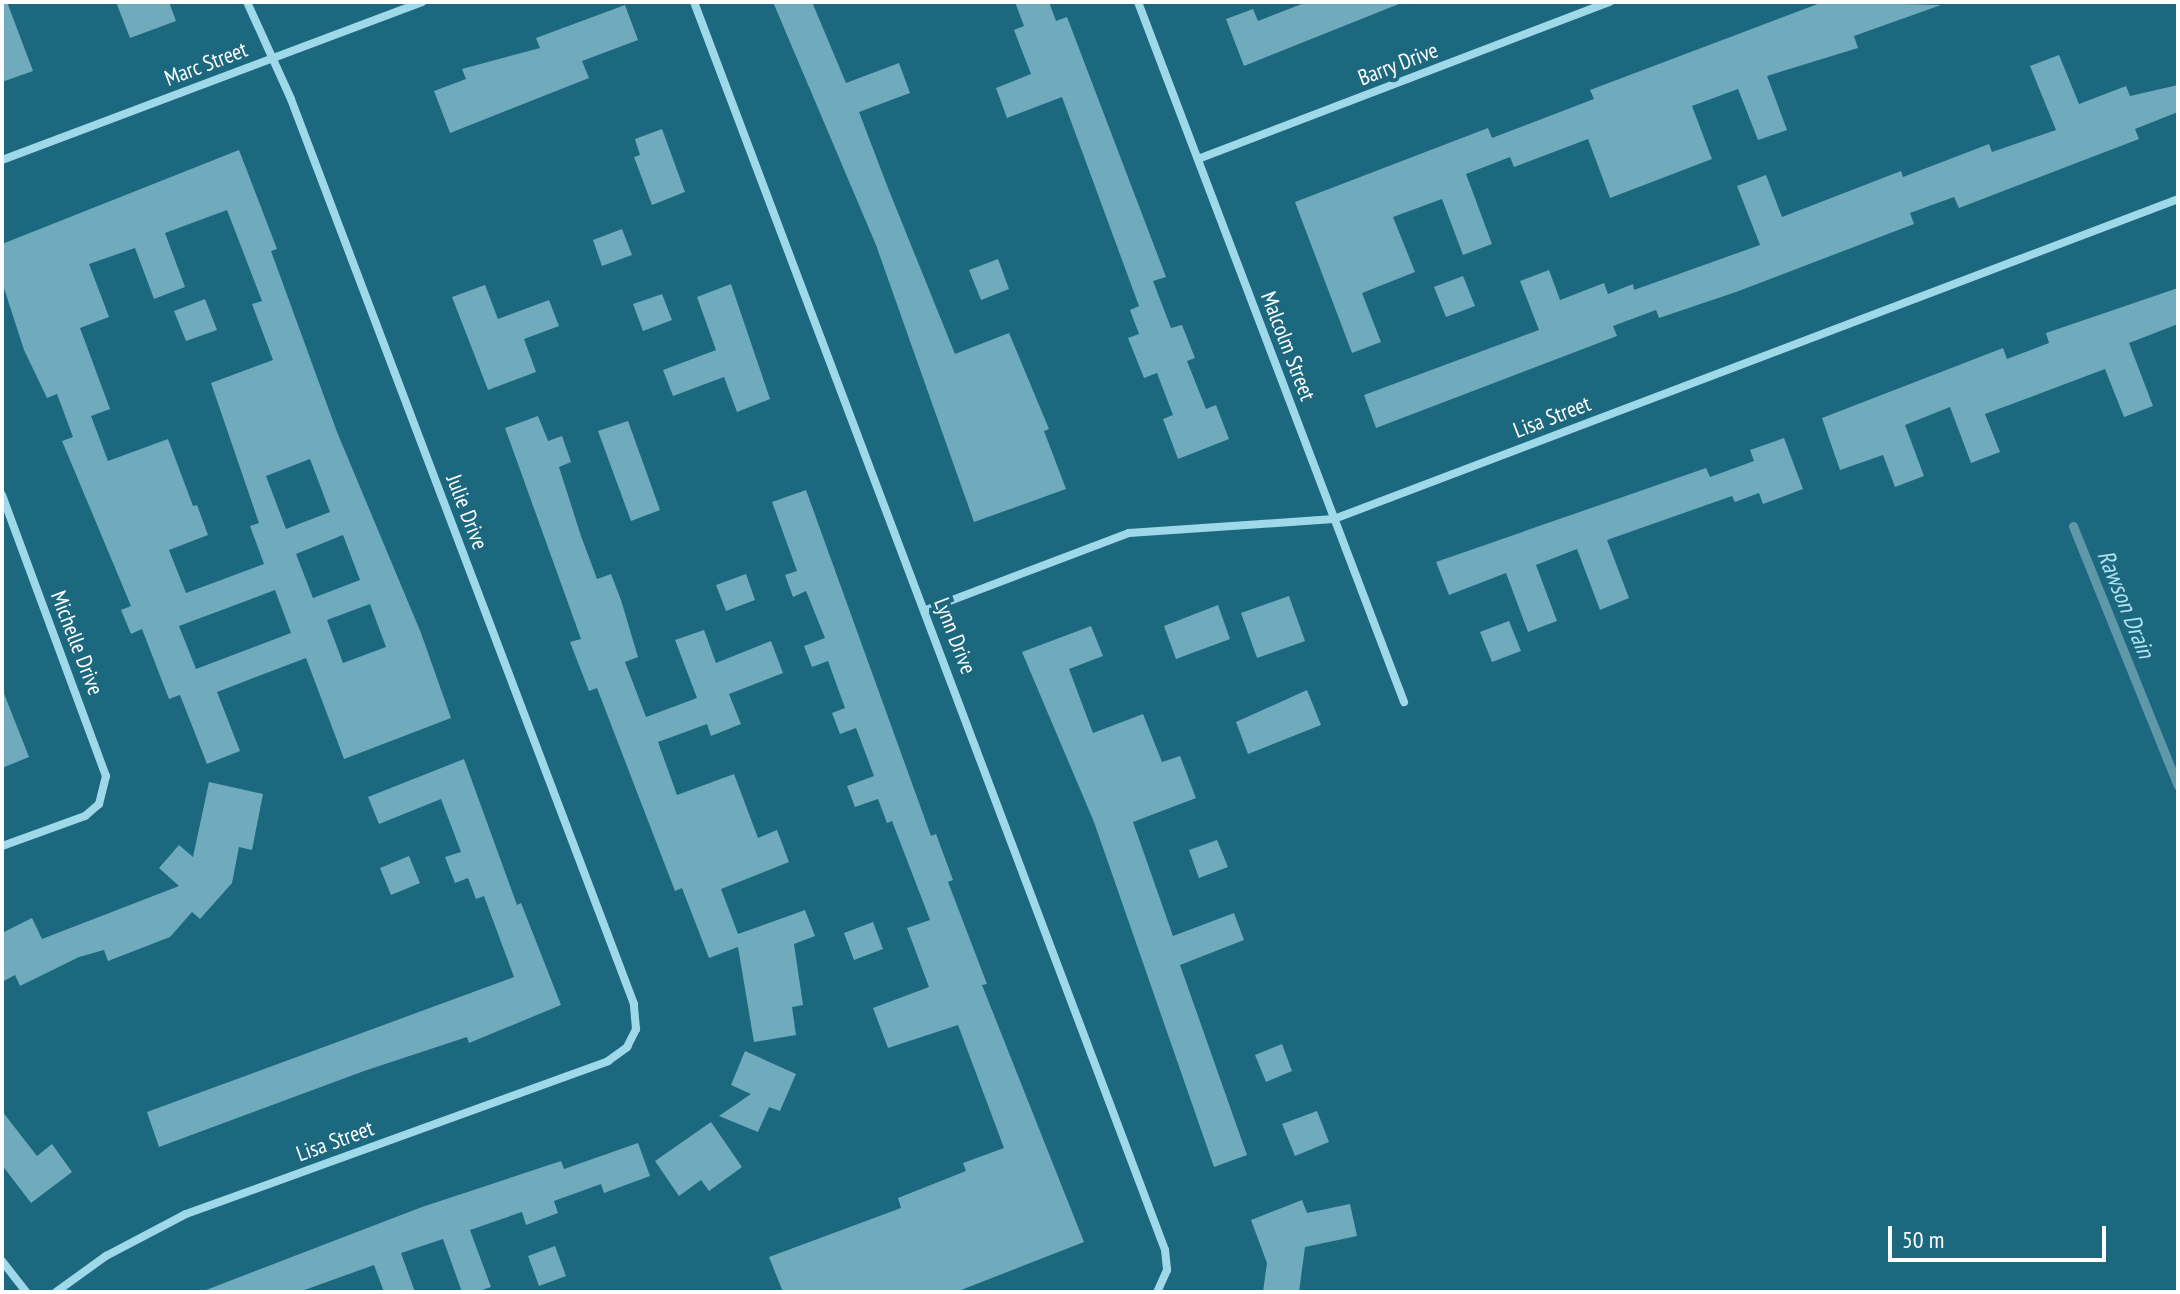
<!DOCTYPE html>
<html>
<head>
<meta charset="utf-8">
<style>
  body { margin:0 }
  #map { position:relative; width:2180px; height:1294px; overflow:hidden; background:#1c687f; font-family:"PT Sans Narrow",sans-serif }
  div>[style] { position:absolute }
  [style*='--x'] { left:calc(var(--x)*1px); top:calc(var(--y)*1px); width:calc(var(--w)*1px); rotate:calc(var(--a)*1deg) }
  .stream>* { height:9px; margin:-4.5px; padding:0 4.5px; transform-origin:4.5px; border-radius:4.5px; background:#6098aa }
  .building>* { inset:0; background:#6fabbc }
  .minor>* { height:8px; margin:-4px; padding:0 4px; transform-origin:4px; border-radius:4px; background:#9fd9e9 }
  span { translate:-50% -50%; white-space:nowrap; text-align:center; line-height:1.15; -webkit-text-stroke:8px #1c687f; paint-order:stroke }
  .street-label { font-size:22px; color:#fff }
  .water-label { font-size:24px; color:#aee3f2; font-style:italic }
  .frame { position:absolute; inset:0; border:4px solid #fff; pointer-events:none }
  .scale { position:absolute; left:1888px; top:1226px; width:218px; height:36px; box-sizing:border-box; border:4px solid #fff; border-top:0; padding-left:10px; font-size:24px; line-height:28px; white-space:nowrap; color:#fff; -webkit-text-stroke:6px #1c687f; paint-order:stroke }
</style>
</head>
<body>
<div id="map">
  <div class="stream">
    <i style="--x:2073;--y:526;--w:280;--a:68"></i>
  </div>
  <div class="building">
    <i style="clip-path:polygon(2px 2px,7px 2px,33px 71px,2px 82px)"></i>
    <i style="clip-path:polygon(116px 2px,169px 2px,176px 21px,130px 38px)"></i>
    <i style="clip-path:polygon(773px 2px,812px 2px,846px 83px,899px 63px,910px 93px,859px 112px,888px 188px,955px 354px,1009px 333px,1049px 429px,1044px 431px,1066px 489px,974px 522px,876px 245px)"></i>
    <i style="clip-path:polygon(1015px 2px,1049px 2px,1056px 21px,1067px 17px,1166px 277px,1153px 281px,1171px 328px,1182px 325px,1195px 358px,1187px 361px,1206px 409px,1216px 405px,1229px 439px,1178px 459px,1163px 419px,1173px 415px,1157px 373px,1144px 378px,1128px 338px,1139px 334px,1130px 310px,1139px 306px,1062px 97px,1007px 118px,996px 88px,1031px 74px,1014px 30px,1024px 26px)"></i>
    <i style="clip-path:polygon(1307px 2px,1399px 2px,1399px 4px,1244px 66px,1226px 19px,1253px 9px,1258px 21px)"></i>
    <i style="clip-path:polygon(1823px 2px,1941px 5px,1854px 36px,1858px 48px,1767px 76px,1787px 130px,1758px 140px,1738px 89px,1692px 106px,1712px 159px,1610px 198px,1588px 139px,1514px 167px,1510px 157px,1466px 174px,1492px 244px,1463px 255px,1442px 199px,1393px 217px,1415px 272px,1362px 293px,1381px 342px,1352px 353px,1295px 202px,1488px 128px,1492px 138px,1594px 99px,1590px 90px)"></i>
    <i style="clip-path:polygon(625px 5px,638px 40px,582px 61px,589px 78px,450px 133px,434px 91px,466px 79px,462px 69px,540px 48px,536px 38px)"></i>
    <i style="clip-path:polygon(2059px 55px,2079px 104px,2126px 86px,2130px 96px,2178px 85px,2178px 112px,2135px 129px,2139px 139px,1959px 208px,1954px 197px,1910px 213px,1914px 224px,1736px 292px,1659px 318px,1656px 310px,1613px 326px,1617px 336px,1376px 428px,1364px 395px,1539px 330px,1520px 281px,1549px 270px,1560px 300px,1604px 283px,1608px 294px,1633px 284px,1634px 290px,1760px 245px,1737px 186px,1766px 175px,1782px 217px,1901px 171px,1903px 177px,1989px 144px,1992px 152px,2056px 130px,2030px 66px)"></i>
    <i style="clip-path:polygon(662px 129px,685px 192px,652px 205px,634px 157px,640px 155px,635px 139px)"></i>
    <i style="clip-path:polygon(evenodd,239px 150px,277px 249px,271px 251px,337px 432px,421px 633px,451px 718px,344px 759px,306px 658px,217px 692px,240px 751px,207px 764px,180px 695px,169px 699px,142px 629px,131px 634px,121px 610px,131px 606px,62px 441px,73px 437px,57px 394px,47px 398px,24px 350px,2px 282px,2px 244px,239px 150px,227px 210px,262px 301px,252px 304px,273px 360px,211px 383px,259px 523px,250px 526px,264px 564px,186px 593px,169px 550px,208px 535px,197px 505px,193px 506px,168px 439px,108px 461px,91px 416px,110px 409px,80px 328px,109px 317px,89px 264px,135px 248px,154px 299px,185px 287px,165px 233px,227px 210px,239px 150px,310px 459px,330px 512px,286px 529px,266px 476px,310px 459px,239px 150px,343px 535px,360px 580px,313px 598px,296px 554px,343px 535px,239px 150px,275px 590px,291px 633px,196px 669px,179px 626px,275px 590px,239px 150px,370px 604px,386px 647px,343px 663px,327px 620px,370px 604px)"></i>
    <i style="clip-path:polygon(622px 229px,632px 255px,602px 266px,593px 240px)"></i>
    <i style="clip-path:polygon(998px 259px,1009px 289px,981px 300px,969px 270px)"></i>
    <i style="clip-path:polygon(1463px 276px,1475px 306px,1446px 317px,1434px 287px)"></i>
    <i style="clip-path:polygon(731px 284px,770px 399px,737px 412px,724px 377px,673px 396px,663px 370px,716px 350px,697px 297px)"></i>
    <i style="clip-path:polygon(485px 285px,498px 319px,549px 300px,559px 326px,524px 339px,536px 372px,488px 390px,452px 297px)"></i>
    <i style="clip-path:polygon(2178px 288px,2178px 324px,2129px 343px,2153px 406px,2124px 417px,2105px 369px,1985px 414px,2000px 452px,1971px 463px,1950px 407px,1905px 425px,1924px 476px,1895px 487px,1883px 455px,1840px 470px,1822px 418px,2003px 348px,2007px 359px,2049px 343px,2046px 333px)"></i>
    <i style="clip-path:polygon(662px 294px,672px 320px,643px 331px,633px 304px)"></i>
    <i style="clip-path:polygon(205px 299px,217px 330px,186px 341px,174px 311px)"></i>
    <i style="clip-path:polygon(538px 416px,548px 441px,562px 436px,571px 462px,559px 467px,581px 536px,597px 579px,611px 574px,621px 600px,638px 657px,625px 662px,646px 717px,697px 698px,675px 640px,704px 630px,716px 663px,771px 641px,783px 673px,729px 694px,741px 724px,711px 736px,707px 724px,658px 742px,677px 795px,734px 774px,758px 838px,777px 830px,789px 862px,721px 889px,738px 934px,805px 910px,815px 936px,794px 944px,803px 1005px,792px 1007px,796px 1035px,754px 1042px,738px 947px,709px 958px,682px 888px,675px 891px,597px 688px,589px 691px,570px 642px,581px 639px,505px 428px)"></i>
    <i style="clip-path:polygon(628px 421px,660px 510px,631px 521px,598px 431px)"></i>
    <i style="clip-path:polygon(1784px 438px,1803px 489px,1763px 504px,1759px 493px,1735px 502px,1732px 496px,1607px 540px,1629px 598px,1600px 610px,1577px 549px,1536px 565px,1557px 621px,1528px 632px,1506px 573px,1449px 595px,1436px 562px,1706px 468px,1710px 477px,1754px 461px,1750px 450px)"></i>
    <i style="clip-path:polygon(806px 490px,931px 836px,936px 834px,953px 880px,948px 882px,987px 984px,982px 985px,1084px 1242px,956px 1292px,783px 1292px,769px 1257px,901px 1208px,898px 1198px,966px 1171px,963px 1163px,1004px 1148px,958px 1025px,888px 1048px,873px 1008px,929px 987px,907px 928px,930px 920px,892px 821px,887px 823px,878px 799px,855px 807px,847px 786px,874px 776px,856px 728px,840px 734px,832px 713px,845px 708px,828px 661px,812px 667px,804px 646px,825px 638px,806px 591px,793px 597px,785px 575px,797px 571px,772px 502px)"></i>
    <i style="clip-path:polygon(746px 574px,755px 600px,726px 611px,716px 585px)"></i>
    <i style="clip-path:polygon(1289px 596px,1305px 641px,1257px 658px,1241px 613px)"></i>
    <i style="clip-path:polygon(1218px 605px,1230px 639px,1176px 659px,1164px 626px)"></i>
    <i style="clip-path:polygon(1509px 621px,1521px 651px,1492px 662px,1480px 632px)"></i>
    <i style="clip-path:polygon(1091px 626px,1103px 656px,1069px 669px,1093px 733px,1143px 714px,1162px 762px,1180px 756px,1196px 798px,1133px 822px,1173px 936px,1234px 913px,1244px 940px,1180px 965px,1247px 1155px,1214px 1167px,1094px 822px,1022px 652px)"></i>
    <i style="clip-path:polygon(1307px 690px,1321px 725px,1248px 754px,1236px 722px)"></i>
    <i style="clip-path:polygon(3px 691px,29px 757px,2px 768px,2px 692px)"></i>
    <i style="clip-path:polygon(464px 759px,517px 905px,521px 903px,561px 1005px,469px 1043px,467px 1037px,364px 1071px,159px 1147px,147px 1112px,514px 977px,484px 896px,476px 899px,468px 878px,455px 883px,445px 857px,461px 852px,441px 799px,379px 824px,368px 797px)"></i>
    <i style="clip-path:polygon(209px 782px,263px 794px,252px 850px,239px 847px,232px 883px,200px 919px,192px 912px,170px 937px,108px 961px,104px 950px,79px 957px,20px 986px,15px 975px,2px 982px,2px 933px,32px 918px,42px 939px,179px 886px,159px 868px,179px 845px,193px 857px)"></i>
    <i style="clip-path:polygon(1217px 840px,1228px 867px,1199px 878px,1189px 850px)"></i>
    <i style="clip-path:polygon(409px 856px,420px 883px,391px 895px,380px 868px)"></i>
    <i style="clip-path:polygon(873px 922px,883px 949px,854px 960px,844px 933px)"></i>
    <i style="clip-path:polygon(1282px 1044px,1292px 1071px,1266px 1082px,1255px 1055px)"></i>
    <i style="clip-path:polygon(745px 1051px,796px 1074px,780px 1111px,769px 1107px,758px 1132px,719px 1116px,751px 1094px,731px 1085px)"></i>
    <i style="clip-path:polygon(2px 1111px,37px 1156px,52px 1144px,72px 1172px,31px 1203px,2px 1165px)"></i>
    <i style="clip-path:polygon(1317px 1111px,1329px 1142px,1295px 1156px,1282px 1124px)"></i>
    <i style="clip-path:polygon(711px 1122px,742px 1167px,709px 1191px,701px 1180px,679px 1196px,655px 1161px)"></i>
    <i style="clip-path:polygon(638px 1143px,650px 1176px,604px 1193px,601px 1184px,554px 1201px,558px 1213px,526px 1225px,522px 1212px,470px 1230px,491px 1287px,476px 1292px,462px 1292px,443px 1239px,401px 1253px,415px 1292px,384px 1292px,374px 1265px,299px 1292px,201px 1292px,422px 1207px,561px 1161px,564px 1169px)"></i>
    <i style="clip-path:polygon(1302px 1200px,1307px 1213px,1350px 1204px,1357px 1236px,1305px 1247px,1299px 1292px,1263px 1292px,1267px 1263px,1251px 1220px)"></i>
    <i style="clip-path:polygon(555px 1246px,566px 1276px,539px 1286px,528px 1256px)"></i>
  </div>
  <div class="minor">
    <i style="--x:694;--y:2;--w:1334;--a:69.32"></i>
    <i style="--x:1165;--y:1250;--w:20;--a:84"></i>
    <i style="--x:1167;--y:1270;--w:24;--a:114"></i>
    <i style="--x:1138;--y:2;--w:749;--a:69.19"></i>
    <i style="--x:1198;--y:159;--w:441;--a:-20.9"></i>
    <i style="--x:2;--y:160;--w:449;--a:-20.6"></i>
    <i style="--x:2;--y:495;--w:300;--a:69.7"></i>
    <i style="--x:106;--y:776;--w:29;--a:104"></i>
    <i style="--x:99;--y:804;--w:18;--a:139"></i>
    <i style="--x:85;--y:816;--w:88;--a:160.1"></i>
    <i style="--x:926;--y:610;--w:217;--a:-20.8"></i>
    <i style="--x:1129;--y:533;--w:205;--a:-3.9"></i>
    <i style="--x:1334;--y:519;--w:903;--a:-20.76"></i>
    <i style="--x:2;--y:1261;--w:39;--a:52"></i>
    <i style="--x:56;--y:1292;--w:62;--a:-35.8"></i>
    <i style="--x:106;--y:1256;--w:90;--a:-27.7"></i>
    <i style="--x:186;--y:1214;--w:449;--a:-19.9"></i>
    <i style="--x:608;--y:1061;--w:24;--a:-36"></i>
    <i style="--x:627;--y:1047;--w:20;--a:-63"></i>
    <i style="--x:636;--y:1029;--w:25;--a:-95"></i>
    <i style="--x:634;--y:1004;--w:968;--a:-110.76"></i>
    <i style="--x:291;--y:99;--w:107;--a:-114.4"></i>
  </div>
  <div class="street-label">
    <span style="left:206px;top:64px;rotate:-21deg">Marc Street</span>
    <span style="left:1398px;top:64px;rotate:-21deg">Barry Drive</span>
    <span style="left:1288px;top:346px;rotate:69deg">Malcolm Street</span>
    <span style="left:1552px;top:417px;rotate:-21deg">Lisa Street</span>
    <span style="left:467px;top:512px;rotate:69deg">Julie Drive</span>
    <span style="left:955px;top:636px;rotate:69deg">Lynn Drive</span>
    <span style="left:77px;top:643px;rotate:69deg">Michelle Drive</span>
    <span style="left:335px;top:1141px;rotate:-20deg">Lisa Street</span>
  </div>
  <div class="water-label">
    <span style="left:2126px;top:604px;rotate:68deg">Rawson Drain</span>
  </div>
  <div class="frame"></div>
  <div class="scale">50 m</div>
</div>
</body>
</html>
